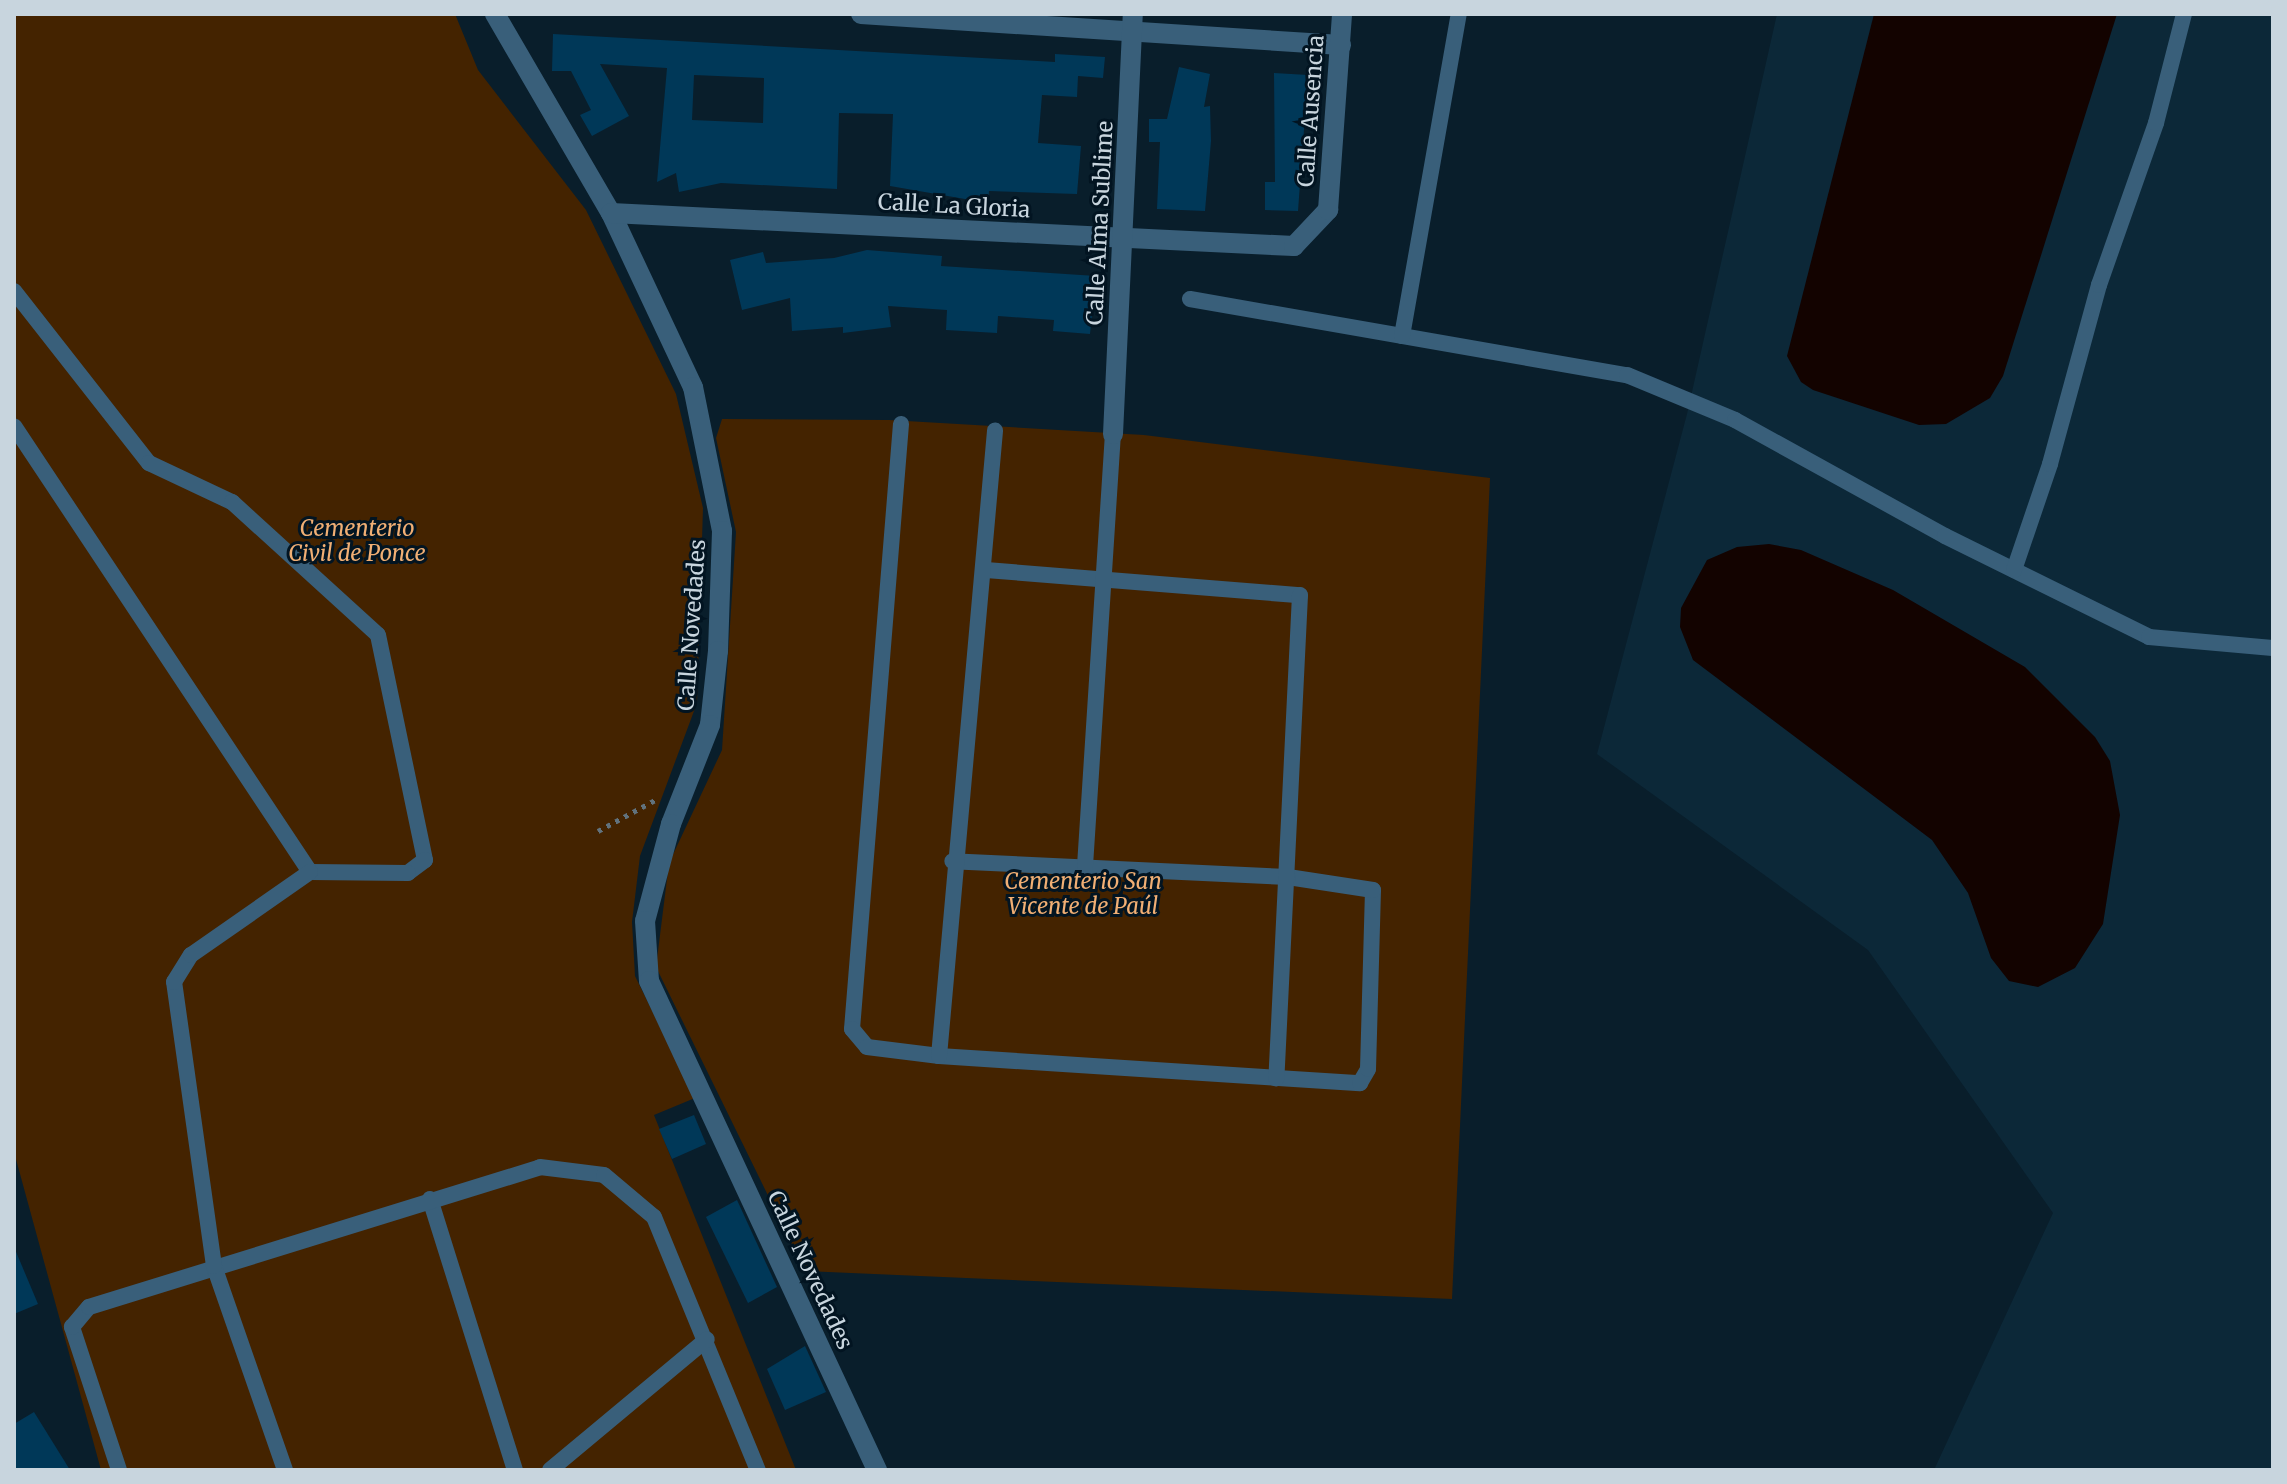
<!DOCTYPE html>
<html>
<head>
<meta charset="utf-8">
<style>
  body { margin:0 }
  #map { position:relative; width:2287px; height:1484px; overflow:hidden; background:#091e2b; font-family:Merriweather,serif }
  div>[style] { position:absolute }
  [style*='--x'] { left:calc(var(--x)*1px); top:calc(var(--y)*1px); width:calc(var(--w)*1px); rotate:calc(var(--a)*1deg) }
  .built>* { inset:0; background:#0c2838 }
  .green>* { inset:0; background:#442300 }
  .water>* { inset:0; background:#130300 }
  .building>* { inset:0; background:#003858 }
  .path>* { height:5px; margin-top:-2.5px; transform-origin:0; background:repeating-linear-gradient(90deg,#61727d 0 4px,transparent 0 10px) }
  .lane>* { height:16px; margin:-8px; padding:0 8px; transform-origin:8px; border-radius:8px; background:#395f7a }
  .street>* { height:20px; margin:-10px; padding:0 10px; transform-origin:10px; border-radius:10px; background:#395f7a }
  span { translate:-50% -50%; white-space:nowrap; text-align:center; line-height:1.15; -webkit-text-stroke:6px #021421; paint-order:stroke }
  .street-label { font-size:22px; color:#c8d5de }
  .park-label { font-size:22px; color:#f1af74; font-style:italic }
  .frame { position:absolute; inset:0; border:16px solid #c8d5de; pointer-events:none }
</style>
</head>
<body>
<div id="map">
  <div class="built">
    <i style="clip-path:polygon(1777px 14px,2273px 14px,2273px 1470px,1934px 1470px,2053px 1213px,1868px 950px,1597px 754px,1687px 414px)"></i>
  </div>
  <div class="green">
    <i style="clip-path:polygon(14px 14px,455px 14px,478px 70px,586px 210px,676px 394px,703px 508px,697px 703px,640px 856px,632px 922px,635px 976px,695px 1098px,654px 1115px,796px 1470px,101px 1470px,14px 1152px)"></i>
    <i style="clip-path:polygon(722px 419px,889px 420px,1144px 435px,1490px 478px,1452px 1299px,805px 1271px,656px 967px,669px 863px,722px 750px,736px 532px,716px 438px)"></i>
  </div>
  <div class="water">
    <i style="clip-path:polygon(1874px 14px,2117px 14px,2003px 376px,1990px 398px,1946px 424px,1919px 425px,1813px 390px,1801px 382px,1787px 356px)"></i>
    <i style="clip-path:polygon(1769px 544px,1801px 550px,1893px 590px,2025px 667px,2095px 737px,2110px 761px,2120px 815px,2103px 924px,2075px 968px,2038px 987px,2009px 981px,1991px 958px,1968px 893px,1932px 840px,1693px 660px,1680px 627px,1681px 608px,1707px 560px,1737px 547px)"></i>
  </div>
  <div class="building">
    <i style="clip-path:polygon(evenodd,553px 34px,1055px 62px,1055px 54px,1105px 57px,1103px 78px,1078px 76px,1077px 97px,1042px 95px,1038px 143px,1081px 146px,1077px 194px,989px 191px,988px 203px,890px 186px,893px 114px,839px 113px,837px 189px,721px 183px,679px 192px,676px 173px,657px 182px,667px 68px,600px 64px,629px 116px,592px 136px,580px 115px,591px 110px,571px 71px,552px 71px,553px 34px,694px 75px,764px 78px,763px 123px,692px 120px,694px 75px)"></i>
    <i style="clip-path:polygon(1179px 67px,1210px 74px,1204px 107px,1210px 106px,1211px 141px,1205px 211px,1157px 209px,1160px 142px,1149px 142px,1149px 119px,1167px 119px)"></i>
    <i style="clip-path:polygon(1274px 73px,1308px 75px,1298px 211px,1265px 210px,1265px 182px,1275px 182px)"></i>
    <i style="clip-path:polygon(867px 250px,942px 256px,941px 266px,1096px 276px,1090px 334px,1053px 331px,1054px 320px,998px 316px,997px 333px,946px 330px,947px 310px,888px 306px,891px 327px,843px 333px,843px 327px,792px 331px,790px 298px,742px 310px,730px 260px,763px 252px,766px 263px,834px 258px)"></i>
    <i style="clip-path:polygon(694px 1115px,706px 1144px,672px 1159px,659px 1129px)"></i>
    <i style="clip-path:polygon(737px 1200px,777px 1287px,748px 1303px,706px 1217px)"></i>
    <i style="clip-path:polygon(14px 1247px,38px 1304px,14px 1314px)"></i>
    <i style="clip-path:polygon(805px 1346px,826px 1392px,785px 1410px,767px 1369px)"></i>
    <i style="clip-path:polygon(34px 1412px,70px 1470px,14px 1470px,14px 1424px)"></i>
  </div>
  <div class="path">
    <i style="--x:598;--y:831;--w:65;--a:-28.5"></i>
  </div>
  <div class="lane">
    <i style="--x:14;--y:291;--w:219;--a:51.9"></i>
    <i style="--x:149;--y:463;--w:92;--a:25.2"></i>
    <i style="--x:232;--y:502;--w:197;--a:42.3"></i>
    <i style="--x:378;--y:635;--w:230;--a:78.2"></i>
    <i style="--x:425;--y:860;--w:21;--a:143"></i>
    <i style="--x:408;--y:873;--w:98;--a:-179.4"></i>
    <i style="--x:310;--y:872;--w:535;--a:-123.57"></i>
    <i style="--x:1190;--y:299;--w:444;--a:9.9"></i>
    <i style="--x:1627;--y:375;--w:117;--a:22.6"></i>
    <i style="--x:1735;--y:420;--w:240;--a:28.9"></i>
    <i style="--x:1945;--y:536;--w:228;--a:26.3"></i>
    <i style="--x:2149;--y:637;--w:124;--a:5.1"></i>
    <i style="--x:1402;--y:336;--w:327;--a:-80"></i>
    <i style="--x:901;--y:424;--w:607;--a:94.63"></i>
    <i style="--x:852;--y:1029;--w:23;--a:50"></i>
    <i style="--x:867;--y:1047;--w:73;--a:7.1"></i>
    <i style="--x:939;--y:1056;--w:422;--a:3.7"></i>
    <i style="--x:1360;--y:1083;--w:16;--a:-60"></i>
    <i style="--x:1368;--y:1069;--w:179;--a:-88.4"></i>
    <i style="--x:1373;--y:890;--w:86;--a:-171.3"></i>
    <i style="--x:1288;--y:877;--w:336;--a:-177.3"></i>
    <i style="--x:986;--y:570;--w:315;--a:4.6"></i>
    <i style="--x:1300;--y:595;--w:484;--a:92.8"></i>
    <i style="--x:2014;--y:570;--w:112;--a:-71.2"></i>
    <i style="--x:2050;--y:464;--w:186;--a:-74.7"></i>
    <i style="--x:2099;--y:285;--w:172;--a:-70.6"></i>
    <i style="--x:2156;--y:123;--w:113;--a:-75.6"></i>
    <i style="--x:1085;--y:866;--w:433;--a:-86.3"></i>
    <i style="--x:939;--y:1056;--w:628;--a:-84.88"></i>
    <i style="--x:430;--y:1199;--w:284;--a:72.6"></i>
    <i style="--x:119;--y:1470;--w:151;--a:-108.2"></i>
    <i style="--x:72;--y:1327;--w:26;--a:-50"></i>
    <i style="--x:89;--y:1307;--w:472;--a:-17.2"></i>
    <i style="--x:540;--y:1167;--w:64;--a:7.1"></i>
    <i style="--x:604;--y:1175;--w:65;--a:40"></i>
    <i style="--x:654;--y:1217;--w:274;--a:67.7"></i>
    <i style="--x:285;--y:1470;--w:216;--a:-109.2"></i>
    <i style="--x:214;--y:1266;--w:287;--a:-98"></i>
    <i style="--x:174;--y:982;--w:32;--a:-58"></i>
    <i style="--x:191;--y:955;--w:145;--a:-34.9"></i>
    <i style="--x:550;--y:1470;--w:204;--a:-39.8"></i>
  </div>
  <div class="street">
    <i style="--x:495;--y:14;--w:230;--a:59.8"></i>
    <i style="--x:611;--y:213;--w:192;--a:64.8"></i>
    <i style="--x:693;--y:387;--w:147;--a:78.6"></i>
    <i style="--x:722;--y:531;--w:120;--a:91.9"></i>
    <i style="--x:718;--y:651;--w:74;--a:96.2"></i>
    <i style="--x:710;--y:725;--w:106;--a:111.5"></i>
    <i style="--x:671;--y:824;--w:100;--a:105"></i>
    <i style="--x:645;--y:921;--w:60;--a:86.2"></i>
    <i style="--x:649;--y:981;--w:540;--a:65"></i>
    <i style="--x:861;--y:14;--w:481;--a:3.7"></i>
    <i style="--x:611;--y:213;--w:684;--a:2.77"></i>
    <i style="--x:1294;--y:246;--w:50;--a:-46.6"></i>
    <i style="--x:1328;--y:210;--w:196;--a:-85.9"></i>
    <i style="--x:1113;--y:434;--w:420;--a:-87.3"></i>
  </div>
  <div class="street-label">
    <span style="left:1311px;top:111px;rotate:-86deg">Calle Ausencia</span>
    <span style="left:954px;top:206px;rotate:3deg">Calle La Gloria</span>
    <span style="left:1100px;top:223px;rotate:-87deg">Calle Alma Sublime</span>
    <span style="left:692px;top:625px;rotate:-86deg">Calle Novedades</span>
    <span style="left:810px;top:1270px;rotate:65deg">Calle Novedades</span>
  </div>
  <div class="park-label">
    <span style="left:357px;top:541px">Cementerio<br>Civil de Ponce</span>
    <span style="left:1083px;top:894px">Cementerio San<br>Vicente de Paúl</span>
  </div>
  <div class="frame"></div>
</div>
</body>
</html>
